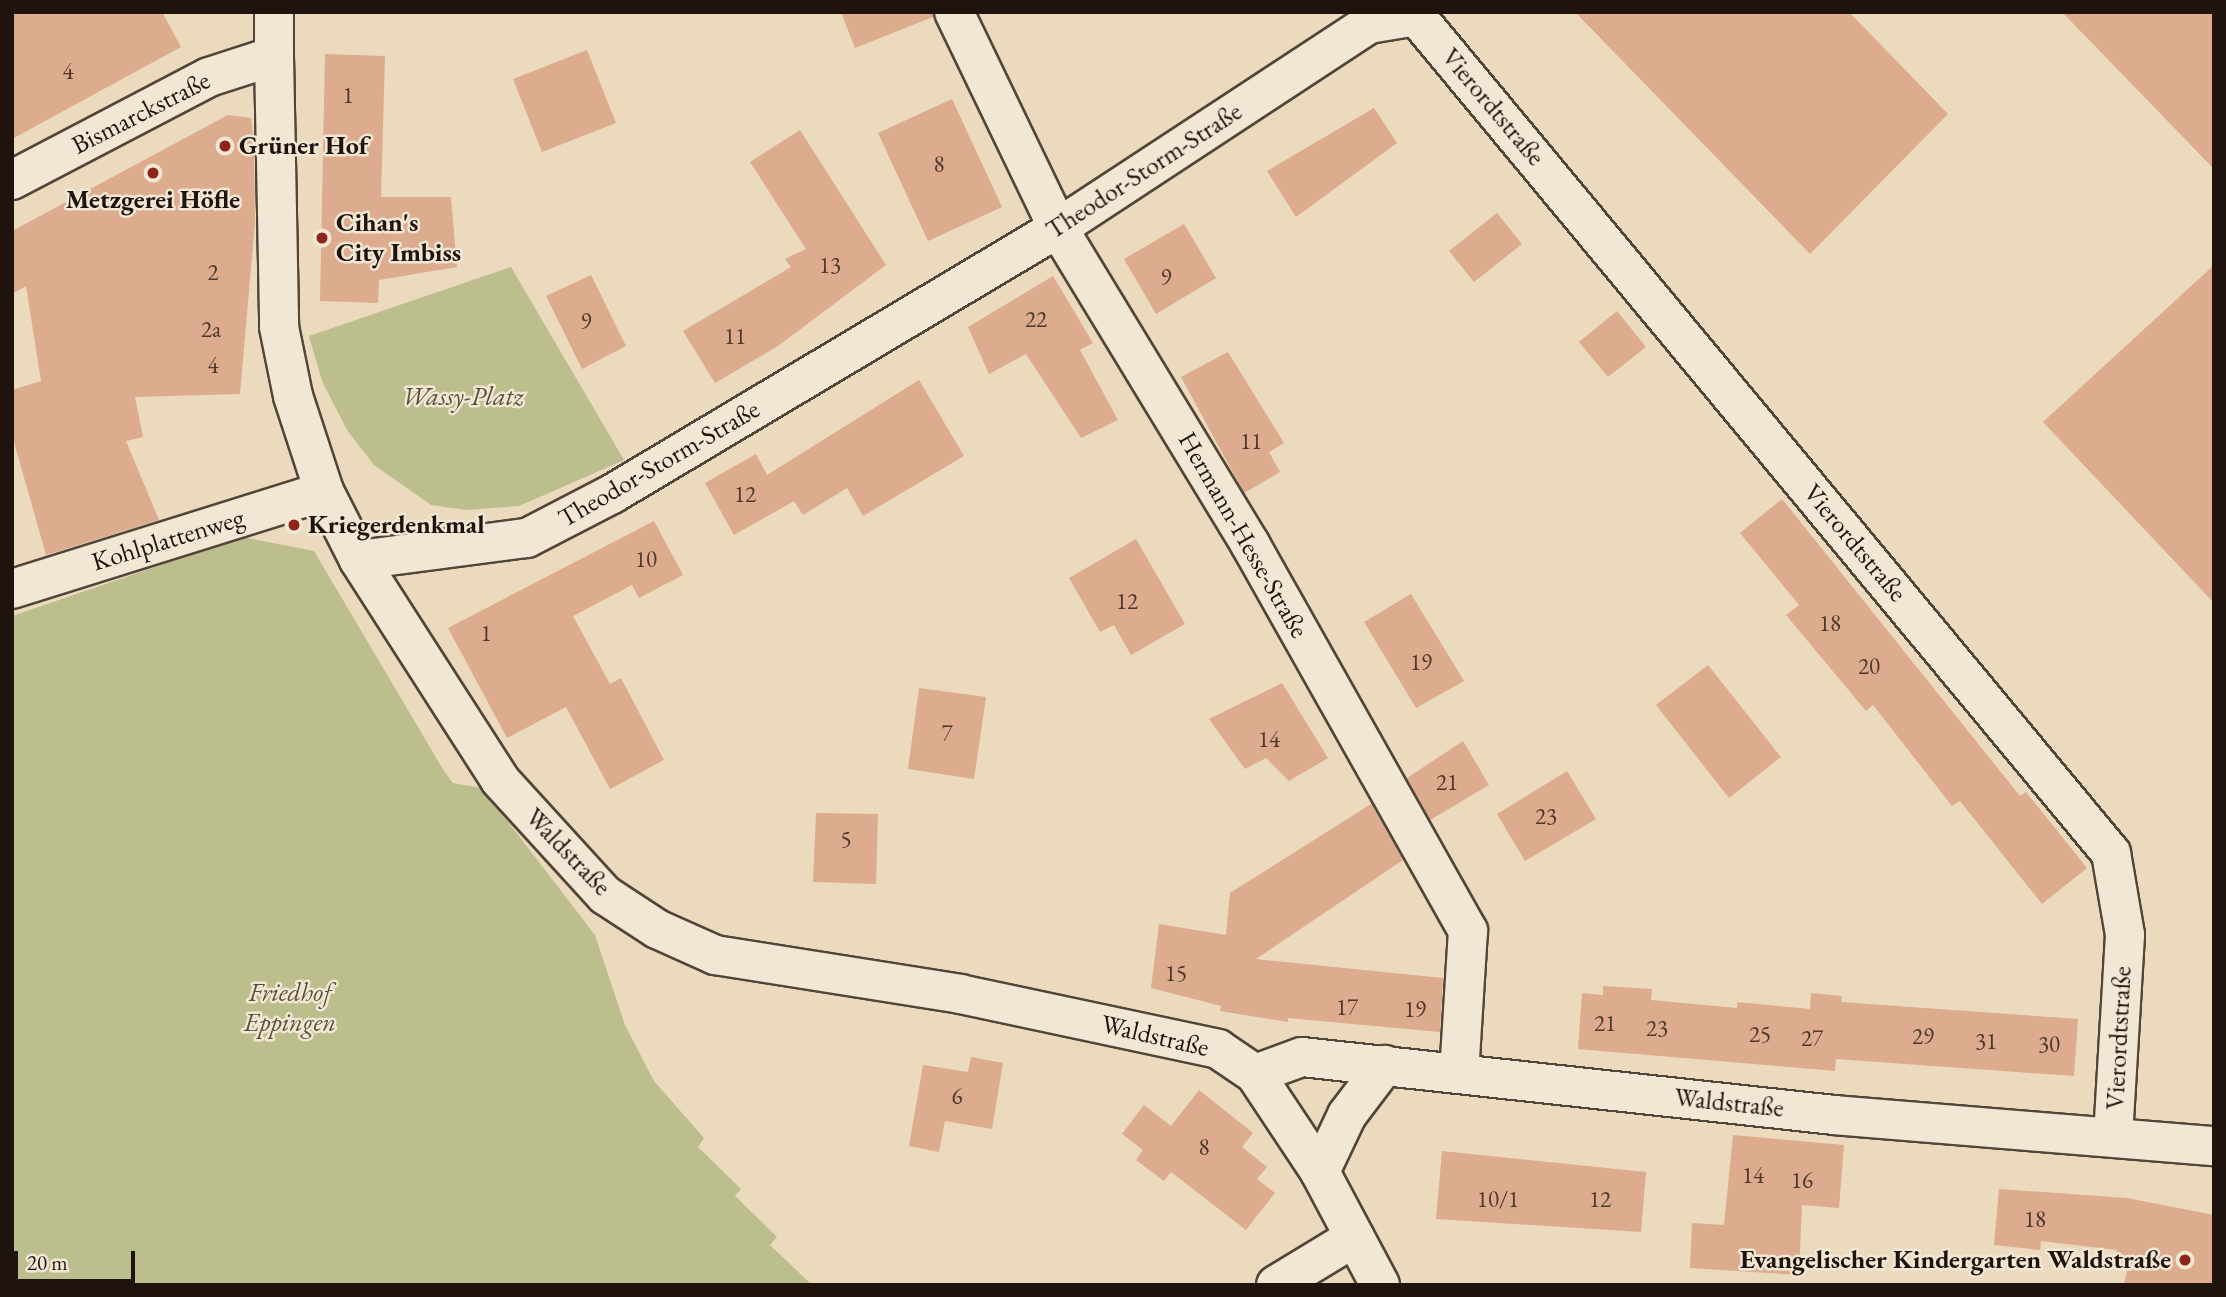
<!DOCTYPE html>
<html>
<head>
<meta charset="utf-8">
<style>
  body { margin:0 }
  #map { position:relative; width:2226px; height:1297px; overflow:hidden; background:#ebdabd; font-family:"EB Garamond",serif }
  div>[style] { position:absolute }
  [style*='--x'] { left:calc(var(--x)*1px); top:calc(var(--y)*1px); width:calc(var(--w)*1px); rotate:calc(var(--a)*1deg) }
  .green>* { inset:0; background:#bdbe8d }
  .building>* { inset:0; background:#ddab8d }
  .roads { filter:drop-shadow(2px 0 #524539) drop-shadow(-2px 0 #524539) drop-shadow(0 2px #524539) drop-shadow(0 -2px #524539) }
  .street>* { height:38px; margin:-19px; padding:0 19px; transform-origin:19px; border-radius:19px; background:#f2e7d4 }
  .secondary>* { height:38px; margin:-19px; padding:0 19px; transform-origin:19px; border-radius:19px; background:#f2e7d4 }
  .dots>* { width:19px; height:19px; translate:-50% -50%; box-sizing:border-box; border:4px solid #f2e7d4; border-radius:50% }
  span { translate:-50% -50%; white-space:nowrap; text-align:center; line-height:1.15; -webkit-text-stroke:5px #f2e7d4; paint-order:stroke }
  .number-label { font-size:23px; color:#4e392d }
  .number-label span { -webkit-text-stroke-width:0 }
  .street-label { font-size:26px; color:#1f130d }
  .poi-label { font-size:26px; color:#1f130d; font-weight:700 }
  .left { translate:0 -50%; text-align:left }
  .right { translate:-100% -50%; text-align:right }
  .park-label { font-size:26px; color:#564f3a; font-style:italic }
  .frame { position:absolute; inset:0; border:14px solid #1f130d; pointer-events:none }
  .scale { position:absolute; left:14px; top:1251px; width:121px; height:32px; box-sizing:border-box; border:4px solid #1f130d; border-top:0; padding-left:9px; font-size:21px; line-height:24px; white-space:nowrap; color:#1f130d; -webkit-text-stroke:5px #f2e7d4; paint-order:stroke }
</style>
</head>
<body>
<div id="map">
  <div class="green">
    <i style="clip-path:polygon(511px 267px,624px 460px,519px 506px,466px 510px,431px 505px,374px 465px,347px 430px,322px 381px,309px 336px)"></i>
    <i style="clip-path:polygon(243px 537px,314px 551px,444px 771px,453px 783px,482px 788px,595px 935px,625px 1025px,654px 1081px,704px 1138px,698px 1147px,741px 1189px,735px 1196px,777px 1237px,770px 1245px,812px 1285px,12px 1285px,12px 616px)"></i>
  </div>
  <div class="building">
    <i style="clip-path:polygon(12px 12px,162px 12px,181px 47px,12px 139px)"></i>
    <i style="clip-path:polygon(841px 12px,932px 12px,933px 17px,855px 48px)"></i>
    <i style="clip-path:polygon(1575px 12px,1849px 12px,1948px 114px,1810px 254px)"></i>
    <i style="clip-path:polygon(2062px 12px,2214px 12px,2214px 169px)"></i>
    <i style="clip-path:polygon(587px 50px,616px 123px,542px 152px,513px 79px)"></i>
    <i style="clip-path:polygon(325px 54px,385px 56px,381px 197px,451px 197px,457px 267px,379px 280px,378px 303px,320px 301px)"></i>
    <i style="clip-path:polygon(952px 99px,1002px 207px,928px 241px,878px 133px)"></i>
    <i style="clip-path:polygon(1374px 108px,1397px 143px,1296px 217px,1267px 171px)"></i>
    <i style="clip-path:polygon(228px 115px,251px 118px,254px 143px,255px 222px,240px 394px,135px 397px,143px 437px,126px 441px,159px 520px,46px 555px,12px 435px,12px 390px,41px 381px,26px 286px,12px 294px,12px 231px)"></i>
    <i style="clip-path:polygon(800px 130px,886px 265px,778px 346px,715px 383px,683px 331px,791px 267px,785px 259px,806px 249px,750px 162px)"></i>
    <i style="clip-path:polygon(1497px 213px,1522px 244px,1474px 282px,1449px 251px)"></i>
    <i style="clip-path:polygon(1184px 224px,1216px 278px,1156px 314px,1124px 259px)"></i>
    <i style="clip-path:polygon(2214px 265px,2214px 603px,2043px 422px)"></i>
    <i style="clip-path:polygon(591px 275px,626px 346px,582px 369px,546px 296px)"></i>
    <i style="clip-path:polygon(1053px 276px,1093px 343px,1080px 350px,1118px 420px,1081px 438px,1026px 354px,989px 374px,968px 327px)"></i>
    <i style="clip-path:polygon(1617px 311px,1646px 347px,1608px 377px,1579px 342px)"></i>
    <i style="clip-path:polygon(1228px 352px,1284px 443px,1269px 452px,1280px 472px,1244px 493px,1181px 377px)"></i>
    <i style="clip-path:polygon(919px 380px,964px 456px,863px 516px,847px 488px,803px 515px,794px 501px,734px 535px,705px 483px,756px 454px,767px 475px)"></i>
    <i style="clip-path:polygon(1782px 499px,2020px 796px,2026px 792px,2087px 868px,2042px 904px,1960px 801px,1952px 806px,1873px 705px,1866px 711px,1786px 615px,1799px 605px,1740px 533px)"></i>
    <i style="clip-path:polygon(654px 521px,683px 575px,639px 598px,632px 585px,573px 616px,610px 684px,621px 678px,664px 760px,610px 789px,566px 707px,507px 738px,448px 628px)"></i>
    <i style="clip-path:polygon(1136px 539px,1185px 624px,1131px 655px,1114px 625px,1100px 632px,1069px 578px)"></i>
    <i style="clip-path:polygon(1411px 594px,1464px 681px,1416px 708px,1364px 622px)"></i>
    <i style="clip-path:polygon(1708px 665px,1781px 757px,1729px 798px,1656px 705px)"></i>
    <i style="clip-path:polygon(1282px 683px,1328px 758px,1289px 781px,1266px 758px,1245px 769px,1209px 719px)"></i>
    <i style="clip-path:polygon(919px 688px,986px 697px,974px 779px,908px 769px)"></i>
    <i style="clip-path:polygon(1463px 741px,1489px 785px,1430px 820px,1407px 778px)"></i>
    <i style="clip-path:polygon(1567px 771px,1596px 819px,1525px 861px,1497px 814px)"></i>
    <i style="clip-path:polygon(1371px 804px,1403px 860px,1256px 959px,1443px 978px,1440px 1032px,1288px 1018px,1288px 1022px,1220px 1011px,1221px 1006px,1151px 988px,1159px 924px,1226px 935px,1230px 893px)"></i>
    <i style="clip-path:polygon(816px 813px,878px 814px,876px 884px,813px 882px)"></i>
    <i style="clip-path:polygon(1603px 986px,1652px 989px,1651px 1000px,1737px 1008px,1737px 1002px,1810px 1009px,1811px 993px,1842px 996px,1841px 1002px,2078px 1019px,2074px 1076px,1836px 1059px,1835px 1071px,1578px 1049px,1582px 993px,1603px 995px)"></i>
    <i style="clip-path:polygon(971px 1057px,1003px 1063px,992px 1129px,945px 1121px,939px 1152px,909px 1146px,923px 1065px,968px 1072px)"></i>
    <i style="clip-path:polygon(1199px 1090px,1253px 1133px,1242px 1147px,1267px 1167px,1257px 1179px,1275px 1193px,1246px 1230px,1171px 1172px,1164px 1181px,1136px 1160px,1143px 1150px,1122px 1134px,1144px 1105px,1171px 1126px)"></i>
    <i style="clip-path:polygon(1733px 1135px,1844px 1145px,1839px 1208px,1802px 1205px,1799px 1275px,1690px 1268px,1692px 1223px,1724px 1225px)"></i>
    <i style="clip-path:polygon(1442px 1151px,1646px 1172px,1641px 1232px,1436px 1219px)"></i>
    <i style="clip-path:polygon(1999px 1189px,2127px 1198px,2214px 1215px,2214px 1285px,2124px 1285px,2127px 1270px,2113px 1268px,2117px 1250px,2041px 1241px,2040px 1250px,1994px 1245px)"></i>
  </div>
  <div class="roads">
    <div class="street">
      <i style="--x:954;--y:12;--w:240;--a:64.3"></i>
      <i style="--x:1058;--y:228;--w:370;--a:58.7"></i>
      <i style="--x:1250;--y:544;--w:444;--a:60.6"></i>
      <i style="--x:1468;--y:931;--w:142;--a:93.6"></i>
      <i style="--x:274;--y:56;--w:271;--a:88.9"></i>
      <i style="--x:279;--y:327;--w:70;--a:78.5"></i>
      <i style="--x:293;--y:396;--w:100;--a:71.9"></i>
      <i style="--x:324;--y:491;--w:77;--a:63.1"></i>
      <i style="--x:359;--y:560;--w:261;--a:57.3"></i>
      <i style="--x:500;--y:780;--w:156;--a:47.6"></i>
      <i style="--x:605;--y:895;--w:62;--a:33.2"></i>
      <i style="--x:657;--y:929;--w:64;--a:24.1"></i>
      <i style="--x:715;--y:955;--w:248;--a:9"></i>
      <i style="--x:960;--y:994;--w:264;--a:12"></i>
      <i style="--x:1218;--y:1049;--w:45;--a:34"></i>
      <i style="--x:1255;--y:1074;--w:118;--a:56.4"></i>
      <i style="--x:1320;--y:1172;--w:128;--a:62"></i>
      <i style="--x:359;--y:560;--w:169;--a:-7.5"></i>
      <i style="--x:527;--y:538;--w:96;--a:-27.4"></i>
      <i style="--x:612;--y:494;--w:519;--a:-30.81"></i>
      <i style="--x:1058;--y:228;--w:372;--a:-33.3"></i>
      <i style="--x:1369;--y:24;--w:48;--a:-9.7"></i>
      <i style="--x:1416;--y:16;--w:1088;--a:50.3"></i>
      <i style="--x:2111;--y:853;--w:83;--a:80.3"></i>
      <i style="--x:2125;--y:935;--w:201;--a:93.4"></i>
      <i style="--x:12;--y:589;--w:327;--a:-17.4"></i>
      <i style="--x:1255;--y:1074;--w:50;--a:-19.9"></i>
      <i style="--x:1302;--y:1057;--w:535;--a:6.22"></i>
      <i style="--x:1834;--y:1115;--w:381;--a:4.7"></i>
      <i style="--x:1320;--y:1172;--w:63;--a:-64.7"></i>
      <i style="--x:1347;--y:1115;--w:63;--a:-52.8"></i>
      <i style="--x:1276;--y:1285;--w:92;--a:-31.3"></i>
    </div>
    <div class="secondary">
      <i style="--x:12;--y:180;--w:222;--a:-27.6"></i>
      <i style="--x:209;--y:77;--w:68;--a:-17.9"></i>
      <i style="--x:274;--y:56;--w:44;--a:-90"></i>
    </div>
  </div>
  <div class="dots">
    <i style="left:225px;top:146px;background:#8f2418"></i>
    <i style="left:153px;top:173px;background:#8f2418"></i>
    <i style="left:322px;top:238px;background:#8f2418"></i>
    <i style="left:294px;top:525px;background:#8f2418"></i>
    <i style="left:2185px;top:1260px;background:#8f2418"></i>
  </div>
  <div class="number-label">
    <span style="left:68px;top:71px">4</span>
    <span style="left:348px;top:95px">1</span>
    <span style="left:939px;top:164px">8</span>
    <span style="left:830px;top:265px">13</span>
    <span style="left:213px;top:272px">2</span>
    <span style="left:1166px;top:277px">9</span>
    <span style="left:1036px;top:319px">22</span>
    <span style="left:586px;top:321px">9</span>
    <span style="left:211px;top:329px">2a</span>
    <span style="left:735px;top:336px">11</span>
    <span style="left:213px;top:365px">4</span>
    <span style="left:1251px;top:441px">11</span>
    <span style="left:745px;top:494px">12</span>
    <span style="left:646px;top:559px">10</span>
    <span style="left:1127px;top:601px">12</span>
    <span style="left:1830px;top:623px">18</span>
    <span style="left:486px;top:633px">1</span>
    <span style="left:1421px;top:662px">19</span>
    <span style="left:1869px;top:666px">20</span>
    <span style="left:947px;top:733px">7</span>
    <span style="left:1269px;top:739px">14</span>
    <span style="left:1447px;top:782px">21</span>
    <span style="left:1546px;top:816px">23</span>
    <span style="left:846px;top:839px">5</span>
    <span style="left:1176px;top:973px">15</span>
    <span style="left:1347px;top:1007px">17</span>
    <span style="left:1415px;top:1009px">19</span>
    <span style="left:1605px;top:1023px">21</span>
    <span style="left:1657px;top:1028px">23</span>
    <span style="left:1760px;top:1034px">25</span>
    <span style="left:1923px;top:1036px">29</span>
    <span style="left:1812px;top:1038px">27</span>
    <span style="left:1986px;top:1041px">31</span>
    <span style="left:2049px;top:1044px">30</span>
    <span style="left:957px;top:1096px">6</span>
    <span style="left:1204px;top:1147px">8</span>
    <span style="left:1753px;top:1175px">14</span>
    <span style="left:1802px;top:1180px">16</span>
    <span style="left:1498px;top:1199px">10/1</span>
    <span style="left:1600px;top:1199px">12</span>
    <span style="left:2035px;top:1219px">18</span>
  </div>
  <div class="street-label">
    <span style="left:1493px;top:107px;rotate:50deg">Vierordtstraße</span>
    <span style="left:141px;top:113px;rotate:-27deg">Bismarckstraße</span>
    <span style="left:1144px;top:171px;rotate:-33deg">Theodor-Storm-Straße</span>
    <span style="left:659px;top:464px;rotate:-30deg">Theodor-Storm-Straße</span>
    <span style="left:1243px;top:535px;rotate:60deg">Hermann-Hesse-Straße</span>
    <span style="left:168px;top:540px;rotate:-17deg">Kohlplattenweg</span>
    <span style="left:1855px;top:543px;rotate:50deg">Vierordtstraße</span>
    <span style="left:568px;top:852px;rotate:46deg">Waldstraße</span>
    <span style="left:1155px;top:1036px;rotate:13deg">Waldstraße</span>
    <span style="left:2119px;top:1038px;rotate:-87deg">Vierordtstraße</span>
    <span style="left:1729px;top:1103px;rotate:6deg">Waldstraße</span>
  </div>
  <div class="poi-label">
    <span class="left" style="left:239px;top:146px">Grüner Hof</span>
    <span style="left:153px;top:200px">Metzgerei Höfle</span>
    <span class="left" style="left:336px;top:238px">Cihan's<br>City Imbiss</span>
    <span class="left" style="left:308px;top:525px">Kriegerdenkmal</span>
    <span class="right" style="left:2171px;top:1260px">Evangelischer Kindergarten Waldstraße</span>
  </div>
  <div class="park-label">
    <span style="left:463px;top:397px">Wassy-Platz</span>
    <span style="left:290px;top:1008px">Friedhof<br>Eppingen</span>
  </div>
  <div class="frame"></div>
  <div class="scale">20 m</div>
</div>
</body>
</html>
